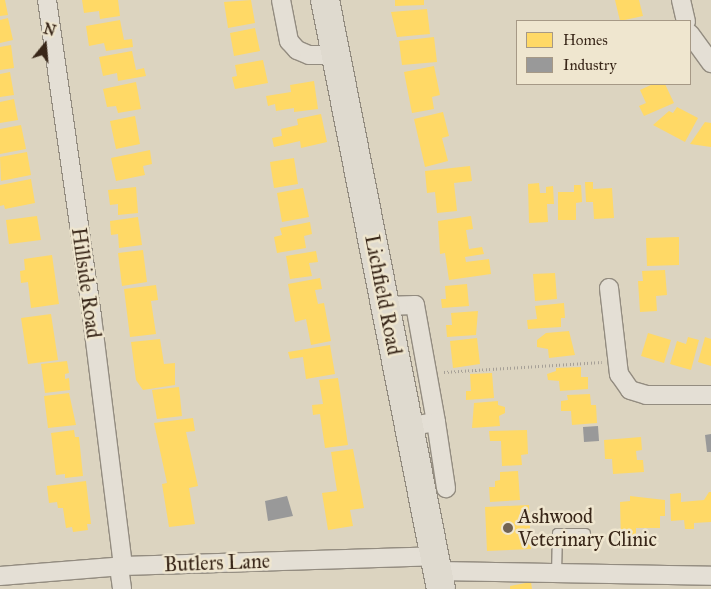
<!DOCTYPE html>
<html>
<head>
<meta charset="utf-8">
<style>
  body { margin:0 }
  #map { position:relative; width:711px; height:589px; overflow:hidden; background:#dcd4c0; font-family:"IM FELL Great Primer",serif }
  div>[style] { position:absolute }
  [style*='--x'] { left:calc(var(--x)*1px); top:calc(var(--y)*1px); width:calc(var(--w)*1px); rotate:calc(var(--a)*1deg) }
  .homes>* { inset:0; background:#ffd966 }
  .industry>* { inset:0; background:#999 }
  .path>* { height:3px; margin-top:-1.5px; transform-origin:0; background:repeating-linear-gradient(90deg,#a6a097 0 1px,transparent 0 3.5px) }
  .roads { filter:drop-shadow(1px 0 #938c80) drop-shadow(-1px 0 #938c80) drop-shadow(0 1px #938c80) drop-shadow(0 -1px #938c80) }
  .service>* { height:9px; margin:-4.5px; padding:0 4.5px; transform-origin:4.5px; border-radius:4.5px; background:#e4dfd5 }
  .minor>* { height:18px; margin:-9px; padding:0 9px; transform-origin:9px; border-radius:9px; background:#e4dfd5 }
  .primary>* { height:28px; margin:-14px; padding:0 14px; transform-origin:14px; border-radius:14px; background:#dfdacf }
  .dots>* { width:14px; height:14px; translate:-50% -50%; box-sizing:border-box; border:2px solid #efe6cf; border-radius:50% }
  span { translate:-50% -50%; white-space:nowrap; text-align:center; line-height:1.15; -webkit-text-stroke:5px #efe6cf; paint-order:stroke }
  .street-label { font-size:20px; color:#382618 }
  .poi-label { font-size:20px; color:#382618 }
  .left { translate:0 -50%; text-align:left }
  .legend { position:absolute; left:516px; top:20px; width:175px; height:65px; box-sizing:border-box; background:#efe6cf; border:1px solid #a69986; margin:0; padding:6px 9px; list-style:none; font-size:15px; color:#382618 }
  .legend li { display:flex; align-items:center; gap:10px; height:25px }
  .legend b { width:25px; border:1px solid #a69986 }
  .north { position:absolute; left:20px; top:20px; width:50px; height:50px; -webkit-text-stroke:4px #efe6cf; paint-order:stroke; rotate:17deg; font-size:14px; font-weight:700; line-height:20px; text-align:center; color:#382618 }
  .north::after { content:''; display:block; margin:auto; width:18px; height:22px; background:#382618; clip-path:polygon(50% 0,100% 100%,50% 72%,0 100%) }
</style>
</head>
<body>
<div id="map">
  <div class="homes">
    <i style="clip-path:polygon(0 0,5px 0,8px 15px,0 16px)"></i>
    <i style="clip-path:polygon(82px 0,118px 0,120px 16px,100px 19px,99px 11px,84px 13px)"></i>
    <i style="clip-path:polygon(251px 0,255px 23px,228px 28px,224px 2px)"></i>
    <i style="clip-path:polygon(395px 0,424px 0,424px 5px,395px 6px)"></i>
    <i style="clip-path:polygon(615px 0,639px 0,643px 16px,620px 21px)"></i>
    <i style="clip-path:polygon(427px 9px,430px 34px,397px 37px,391px 12px)"></i>
    <i style="clip-path:polygon(8px 18px,13px 40px,0 43px,0 20px)"></i>
    <i style="clip-path:polygon(120px 20px,124px 40px,132px 39px,133px 47px,106px 51px,104px 43px,89px 46px,86px 26px)"></i>
    <i style="clip-path:polygon(255px 28px,260px 51px,234px 56px,230px 33px)"></i>
    <i style="clip-path:polygon(434px 37px,437px 62px,402px 65px,399px 41px)"></i>
    <i style="clip-path:polygon(11px 45px,14px 68px,0 70px,0 47px)"></i>
    <i style="clip-path:polygon(132px 51px,136px 70px,144px 68px,146px 76px,118px 81px,117px 73px,103px 76px,99px 57px)"></i>
    <i style="clip-path:polygon(263px 60px,268px 83px,235px 89px,232px 77px,237px 76px,235px 65px)"></i>
    <i style="clip-path:polygon(434px 66px,440px 95px,432px 97px,434px 109px,412px 113px,404px 72px)"></i>
    <i style="clip-path:polygon(10px 72px,14px 95px,0 97px,0 74px)"></i>
    <i style="clip-path:polygon(314px 81px,318px 109px,294px 112px,294px 108px,276px 111px,275px 104px,268px 106px,266px 96px,291px 92px,290px 85px)"></i>
    <i style="clip-path:polygon(136px 82px,141px 109px,118px 113px,116px 106px,107px 107px,103px 89px)"></i>
    <i style="clip-path:polygon(653px 84px,665px 84px,674px 103px,644px 116px,639px 106px,646px 103px,640px 90px)"></i>
    <i style="clip-path:polygon(14px 99px,18px 120px,0 123px,0 102px)"></i>
    <i style="clip-path:polygon(677px 107px,698px 118px,685px 142px,653px 125px,669px 111px,673px 113px)"></i>
    <i style="clip-path:polygon(443px 112px,449px 136px,442px 138px,448px 161px,425px 167px,414px 119px)"></i>
    <i style="clip-path:polygon(321px 114px,327px 142px,301px 148px,300px 141px,274px 147px,272px 138px,282px 136px,281px 129px,298px 125px,297px 119px)"></i>
    <i style="clip-path:polygon(135px 116px,140px 144px,116px 149px,110px 121px)"></i>
    <i style="clip-path:polygon(705px 122px,711px 123px,711px 147px,690px 144px)"></i>
    <i style="clip-path:polygon(21px 125px,26px 149px,0 154px,0 129px)"></i>
    <i style="clip-path:polygon(150px 150px,152px 164px,143px 166px,145px 175px,116px 181px,111px 158px)"></i>
    <i style="clip-path:polygon(27px 152px,31px 175px,1px 181px,0 157px)"></i>
    <i style="clip-path:polygon(294px 158px,298px 184px,274px 188px,270px 162px)"></i>
    <i style="clip-path:polygon(470px 166px,472px 181px,454px 183px,457px 211px,437px 213px,435px 192px,427px 193px,425px 171px)"></i>
    <i style="clip-path:polygon(31px 179px,35px 203px,5px 209px,4px 205px,0 206px,0 185px)"></i>
    <i style="clip-path:polygon(585px 182px,593px 182px,593px 189px,612px 188px,614px 218px,594px 219px,593px 202px,586px 202px)"></i>
    <i style="clip-path:polygon(539px 183px,540px 193px,546px 193px,546px 187px,553px 186px,554px 204px,547px 204px,548px 222px,529px 223px,528px 184px)"></i>
    <i style="clip-path:polygon(574px 185px,581px 185px,582px 202px,576px 203px,576px 220px,558px 220px,558px 192px,574px 192px)"></i>
    <i style="clip-path:polygon(136px 187px,138px 213px,118px 215px,118px 204px,110px 205px,108px 190px)"></i>
    <i style="clip-path:polygon(303px 188px,309px 217px,282px 222px,277px 193px)"></i>
    <i style="clip-path:polygon(37px 216px,41px 240px,9px 244px,6px 220px)"></i>
    <i style="clip-path:polygon(471px 216px,473px 229px,466px 230px,469px 249px,482px 247px,484px 254px,465px 257px,466px 262px,489px 259px,491px 274px,449px 280px,445px 253px,440px 254px,438px 221px)"></i>
    <i style="clip-path:polygon(138px 217px,142px 245px,119px 248px,118px 234px,111px 235px,110px 221px)"></i>
    <i style="clip-path:polygon(310px 222px,312px 234px,304px 236px,306px 248px,277px 253px,274px 237px,282px 235px,280px 228px)"></i>
    <i style="clip-path:polygon(679px 237px,679px 265px,647px 266px,646px 238px)"></i>
    <i style="clip-path:polygon(143px 250px,147px 282px,122px 286px,118px 253px)"></i>
    <i style="clip-path:polygon(316px 251px,318px 262px,309px 263px,312px 276px,290px 279px,286px 256px)"></i>
    <i style="clip-path:polygon(52px 255px,59px 304px,31px 308px,28px 282px,21px 283px,20px 271px,25px 270px,24px 259px)"></i>
    <i style="clip-path:polygon(665px 270px,667px 295px,656px 296px,657px 311px,640px 312px,638px 281px,643px 281px,642px 271px)"></i>
    <i style="clip-path:polygon(555px 273px,557px 299px,535px 301px,533px 274px)"></i>
    <i style="clip-path:polygon(320px 278px,322px 289px,315px 290px,318px 304px,324px 303px,331px 341px,311px 345px,306px 319px,295px 322px,288px 284px)"></i>
    <i style="clip-path:polygon(467px 284px,469px 306px,442px 308px,441px 299px,446px 299px,445px 286px)"></i>
    <i style="clip-path:polygon(156px 285px,158px 300px,151px 301px,156px 334px,130px 337px,124px 289px)"></i>
    <i style="clip-path:polygon(564px 303px,565px 318px,561px 318px,561px 327px,528px 329px,527px 320px,537px 319px,535px 306px)"></i>
    <i style="clip-path:polygon(478px 311px,476px 335px,447px 337px,446px 325px,452px 325px,451px 313px)"></i>
    <i style="clip-path:polygon(51px 314px,58px 360px,28px 364px,21px 318px)"></i>
    <i style="clip-path:polygon(569px 331px,575px 355px,549px 358px,548px 349px,537px 347px,537px 340px,546px 333px)"></i>
    <i style="clip-path:polygon(648px 333px,671px 340px,664px 363px,641px 356px)"></i>
    <i style="clip-path:polygon(688px 337px,699px 340px,691px 370px,670px 364px,677px 341px,686px 344px)"></i>
    <i style="clip-path:polygon(705px 337px,711px 339px,711px 366px,698px 362px)"></i>
    <i style="clip-path:polygon(477px 338px,480px 364px,453px 368px,450px 341px)"></i>
    <i style="clip-path:polygon(160px 339px,164px 364px,175px 363px,175px 385px,143px 390px,136px 380px,131px 342px)"></i>
    <i style="clip-path:polygon(330px 345px,335px 374px,306px 379px,303px 357px,290px 359px,288px 352px)"></i>
    <i style="clip-path:polygon(67px 361px,69px 373px,65px 374px,65px 379px,69px 378px,70px 390px,45px 393px,41px 364px)"></i>
    <i style="clip-path:polygon(581px 367px,581px 377px,588px 377px,588px 389px,560px 391px,559px 381px,548px 380px,547px 374px,556px 371px,556px 368px)"></i>
    <i style="clip-path:polygon(492px 373px,494px 398px,466px 400px,466px 391px,471px 391px,470px 374px)"></i>
    <i style="clip-path:polygon(338px 378px,348px 445px,325px 448px,320px 414px,313px 415px,312px 405px,323px 404px,319px 380px)"></i>
    <i style="clip-path:polygon(179px 387px,182px 416px,157px 419px,152px 390px)"></i>
    <i style="clip-path:polygon(69px 393px,76px 425px,48px 428px,44px 396px)"></i>
    <i style="clip-path:polygon(590px 394px,591px 405px,596px 405px,597px 423px,572px 425px,571px 411px,561px 411px,561px 401px,568px 400px,567px 395px)"></i>
    <i style="clip-path:polygon(498px 401px,498px 405px,505px 407px,505px 413px,499px 416px,500px 426px,472px 428px,474px 403px)"></i>
    <i style="clip-path:polygon(193px 418px,195px 431px,186px 432px,198px 486px,189px 488px,195px 524px,169px 527px,162px 484px,167px 483px,154px 423px)"></i>
    <i style="clip-path:polygon(74px 430px,75px 437px,79px 437px,83px 476px,65px 478px,65px 474px,56px 475px,51px 433px)"></i>
    <i style="clip-path:polygon(527px 430px,528px 454px,521px 455px,522px 465px,502px 466px,501px 441px,490px 441px,489px 431px)"></i>
    <i style="clip-path:polygon(641px 437px,642px 450px,636px 451px,637px 460px,643px 460px,644px 472px,613px 474px,612px 459px,605px 459px,604px 440px)"></i>
    <i style="clip-path:polygon(353px 449px,364px 508px,350px 510px,353px 526px,328px 530px,322px 493px,337px 491px,331px 452px)"></i>
    <i style="clip-path:polygon(518px 471px,520px 500px,490px 502px,489px 487px,495px 487px,495px 481px,500px 480px,500px 472px)"></i>
    <i style="clip-path:polygon(86px 481px,91px 524px,87px 524px,88px 530px,73px 532px,72px 527px,66px 528px,63px 508px,58px 508px,57px 502px,49px 503px,47px 486px)"></i>
    <i style="clip-path:polygon(709px 492px,711px 492px,711px 522px,694px 523px,694px 529px,685px 529px,684px 520px,671px 521px,670px 494px,681px 493px,681px 502px,704px 500px)"></i>
    <i style="clip-path:polygon(630px 496px,665px 500px,665px 516px,660px 516px,660px 528px,636px 528px,636px 539px,621px 540px,620px 502px,630px 501px)"></i>
    <i style="clip-path:polygon(529px 505px,531px 549px,487px 551px,485px 507px)"></i>
    <i style="clip-path:polygon(531px 582px,532px 589px,510px 589px,510px 586px)"></i>
  </div>
  <div class="industry">
    <i style="clip-path:polygon(598px 426px,599px 441px,584px 442px,583px 427px)"></i>
    <i style="clip-path:polygon(711px 434px,711px 452px,707px 452px,705px 435px)"></i>
    <i style="clip-path:polygon(287px 496px,293px 516px,268px 521px,265px 501px)"></i>
  </div>
  <div class="path">
    <i style="--x:444;--y:372;--w:158;--a:-3.6"></i>
  </div>
  <div class="roads">
    <div class="service">
      <i style="--x:556;--y:573;--w:40;--a:-88.6"></i>
      <i style="--x:557;--y:533;--w:28;--a:0"></i>
    </div>
    <div class="minor">
      <i style="--x:47;--y:0;--w:320;--a:81.9"></i>
      <i style="--x:92;--y:317;--w:251;--a:82.9"></i>
      <i style="--x:281;--y:0;--w:42;--a:79"></i>
      <i style="--x:289;--y:41;--w:12;--a:48"></i>
      <i style="--x:297;--y:50;--w:13;--a:23"></i>
      <i style="--x:309;--y:55;--w:27;--a:0"></i>
      <i style="--x:681;--y:0;--w:22;--a:77"></i>
      <i style="--x:690;--y:34;--w:36;--a:54"></i>
      <i style="--x:609;--y:288;--w:87;--a:83.4"></i>
      <i style="--x:619;--y:374;--w:19;--a:55"></i>
      <i style="--x:630;--y:390;--w:17;--a:17"></i>
      <i style="--x:646;--y:395;--w:65;--a:0"></i>
      <i style="--x:385;--y:306;--w:30;--a:-2"></i>
      <i style="--x:415;--y:305;--w:119;--a:79.8"></i>
      <i style="--x:436;--y:422;--w:26;--a:171"></i>
      <i style="--x:436;--y:422;--w:67;--a:81.4"></i>
      <i style="--x:119;--y:567;--w:22;--a:82"></i>
      <i style="--x:438;--y:571;--w:273;--a:1"></i>
      <i style="--x:0;--y:576;--w:123;--a:-4.6"></i>
      <i style="--x:123;--y:566;--w:311;--a:-1.8"></i>
    </div>
    <div class="primary">
      <i style="--x:325;--y:0;--w:600;--a:78.86"></i>
    </div>
  </div>
  <div class="dots">
    <i style="left:508px;top:528px;background:#716353"></i>
  </div>
  <div class="street-label">
    <span style="left:86px;top:283px;rotate:82deg">Hillside Road</span>
    <span style="left:383px;top:295px;rotate:79deg">Lichfield Road</span>
    <span style="left:217px;top:563px;rotate:-2deg">Butlers Lane</span>
  </div>
  <div class="poi-label">
    <span class="left" style="left:518px;top:528px">Ashwood<br>Veterinary Clinic</span>
  </div>
  <ul class="legend">
  <li><b style="height:14px;background:#ffd966"></b>Homes</li>
  <li><b style="height:14px;background:#999"></b>Industry</li>
  </ul>
  <div class="north">N</div>
</div>
</body>
</html>
